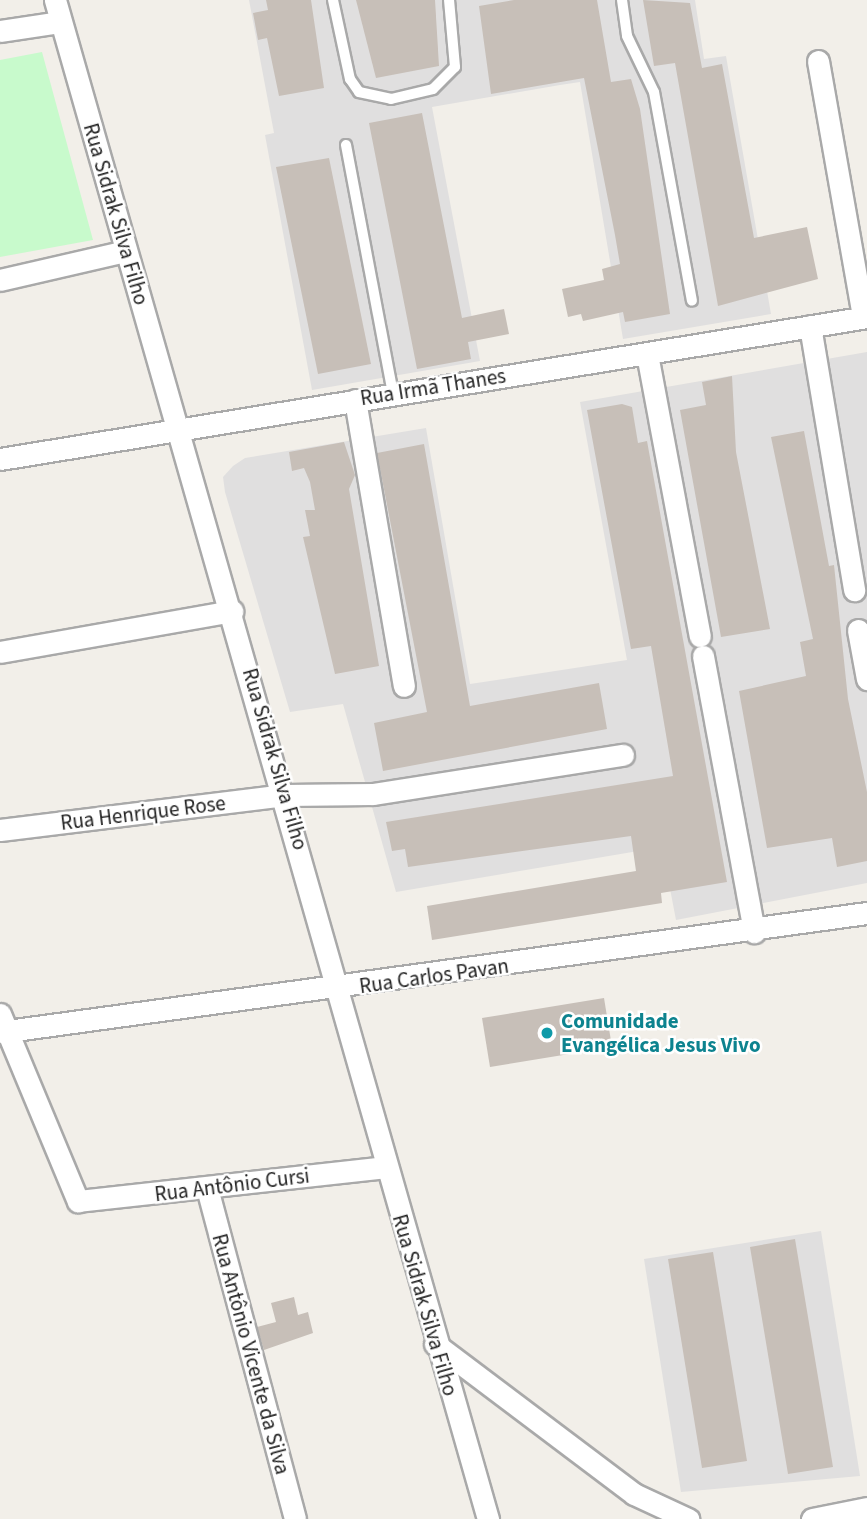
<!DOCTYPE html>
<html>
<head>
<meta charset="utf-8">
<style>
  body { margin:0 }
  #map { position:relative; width:867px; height:1519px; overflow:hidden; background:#f2efe9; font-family:"Source Sans 3",sans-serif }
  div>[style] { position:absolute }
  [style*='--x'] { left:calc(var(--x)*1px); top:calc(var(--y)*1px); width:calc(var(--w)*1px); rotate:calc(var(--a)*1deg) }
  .residential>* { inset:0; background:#e0dfdf }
  .park>* { inset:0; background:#c8facc }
  .building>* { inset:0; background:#c7bfb8 }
  .roads { filter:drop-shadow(2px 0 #a9a9a9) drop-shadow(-2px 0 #a9a9a9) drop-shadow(0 2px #a9a9a9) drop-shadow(0 -2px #a9a9a9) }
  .lane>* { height:10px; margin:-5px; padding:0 5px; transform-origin:5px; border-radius:5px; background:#fff }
  .street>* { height:21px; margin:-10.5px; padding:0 10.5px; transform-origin:10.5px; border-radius:10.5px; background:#fff }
  .dots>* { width:19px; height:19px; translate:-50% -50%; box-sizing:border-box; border:4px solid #fff; border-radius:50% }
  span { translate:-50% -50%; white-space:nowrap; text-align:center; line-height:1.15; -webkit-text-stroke:5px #fff; paint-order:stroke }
  .street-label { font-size:21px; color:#222 }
  .culture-label { font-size:21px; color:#0d838f; font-weight:700 }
  .left { translate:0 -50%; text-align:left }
</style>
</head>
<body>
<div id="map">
  <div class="residential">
    <i style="clip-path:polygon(249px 0,695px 0,704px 59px,726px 56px,771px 314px,623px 339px,580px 82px,560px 85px,432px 107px,480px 361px,312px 390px,265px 135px,274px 133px)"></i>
    <i style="clip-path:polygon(867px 352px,867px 883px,676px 920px,662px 847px,396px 892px,343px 704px,290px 712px,225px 492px,223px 477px,233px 466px,245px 458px,426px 428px,470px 684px,627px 660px,580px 402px)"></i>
    <i style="clip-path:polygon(821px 1231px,860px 1476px,681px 1492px,644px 1259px)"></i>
  </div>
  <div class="park">
    <i style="clip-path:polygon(42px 52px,93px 240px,0 257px,0 60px)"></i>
  </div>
  <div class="building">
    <i style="clip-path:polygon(266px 0,311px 0,324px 88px,279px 96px,267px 38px,258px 40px,253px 13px,268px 10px)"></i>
    <i style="clip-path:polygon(356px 0,435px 0,439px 66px,376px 78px)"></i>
    <i style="clip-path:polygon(514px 0,597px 0,611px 82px,631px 79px,640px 109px,670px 314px,625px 322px,623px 312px,583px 321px,581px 314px,568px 317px,562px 289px,604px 280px,602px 269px,620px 264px,615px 235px,584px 78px,491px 94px,479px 6px)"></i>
    <i style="clip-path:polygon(643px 0,690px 3px,702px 68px,722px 64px,754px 238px,807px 227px,818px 279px,718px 306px,675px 63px,654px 66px)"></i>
    <i style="clip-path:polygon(422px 113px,462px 318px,504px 309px,509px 334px,468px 342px,471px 359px,417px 369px,369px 123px)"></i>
    <i style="clip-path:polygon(329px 158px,371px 364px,318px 374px,276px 167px)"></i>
    <i style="clip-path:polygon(732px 376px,736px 452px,770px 629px,721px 637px,680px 410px,706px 405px,702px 382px)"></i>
    <i style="clip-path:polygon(622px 404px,632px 407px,638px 443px,647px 441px,727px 882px,661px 893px,662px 903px,432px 940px,427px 906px,636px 871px,631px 836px,408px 867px,405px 849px,392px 851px,386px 822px,673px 776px,651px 646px,631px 649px,587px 410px)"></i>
    <i style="clip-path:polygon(804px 431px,829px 566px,834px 565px,848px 699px,867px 792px,867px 861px,837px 867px,832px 838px,767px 848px,739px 691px,806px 676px,800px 642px,813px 639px,771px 437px)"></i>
    <i style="clip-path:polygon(344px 442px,355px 475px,349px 489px,379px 666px,335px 674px,303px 537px,310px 536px,305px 510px,315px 510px,310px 482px,304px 468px,292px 471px,289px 452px)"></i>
    <i style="clip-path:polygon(424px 444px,470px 706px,599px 683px,607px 729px,383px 771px,374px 723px,427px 712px,377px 453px)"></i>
    <i style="clip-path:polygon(604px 998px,612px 1047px,490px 1067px,482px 1018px)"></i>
    <i style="clip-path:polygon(795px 1239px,833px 1467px,788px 1474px,750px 1247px)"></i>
    <i style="clip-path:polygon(713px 1252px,747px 1461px,702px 1468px,668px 1259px)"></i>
    <i style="clip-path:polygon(294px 1297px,298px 1315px,308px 1312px,313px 1333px,264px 1350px,257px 1327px,276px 1322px,271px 1303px)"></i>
  </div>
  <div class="roads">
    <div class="lane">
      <i style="--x:333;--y:0;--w:81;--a:77.9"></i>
      <i style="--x:350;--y:79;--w:16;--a:55"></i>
      <i style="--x:359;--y:92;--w:33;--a:12"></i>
      <i style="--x:391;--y:99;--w:43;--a:-13.4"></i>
      <i style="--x:433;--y:89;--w:31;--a:-45"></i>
      <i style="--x:455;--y:67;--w:67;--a:-95.1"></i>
      <i style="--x:622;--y:0;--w:36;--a:82"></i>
      <i style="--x:627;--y:36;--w:62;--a:64.3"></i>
      <i style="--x:654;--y:92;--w:212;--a:79.7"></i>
      <i style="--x:346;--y:145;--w:252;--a:79.3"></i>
    </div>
    <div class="street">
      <i style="--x:55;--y:0;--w:1580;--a:74.09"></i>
      <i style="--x:0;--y:31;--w:61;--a:-8.5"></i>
      <i style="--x:818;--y:61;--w:260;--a:80"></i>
      <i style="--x:0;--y:280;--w:129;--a:-13"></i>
      <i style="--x:810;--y:326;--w:268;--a:80.5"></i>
      <i style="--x:647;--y:354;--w:287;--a:79.4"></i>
      <i style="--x:355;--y:400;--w:290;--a:80.3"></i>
      <i style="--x:0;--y:459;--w:879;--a:-9.3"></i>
      <i style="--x:858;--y:630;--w:50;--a:79.6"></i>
      <i style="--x:0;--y:652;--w:236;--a:-10"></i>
      <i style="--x:703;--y:656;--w:281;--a:79.5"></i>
      <i style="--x:0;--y:830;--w:287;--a:-7"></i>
      <i style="--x:285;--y:795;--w:88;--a:-0.7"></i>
      <i style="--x:373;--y:794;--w:253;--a:-8.9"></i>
      <i style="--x:0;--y:1014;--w:203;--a:67.4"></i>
      <i style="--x:78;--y:1201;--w:309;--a:-6.3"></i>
      <i style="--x:0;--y:1032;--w:875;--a:-7.82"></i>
      <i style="--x:207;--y:1188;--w:342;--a:75.1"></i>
      <i style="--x:435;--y:1344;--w:249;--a:37"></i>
      <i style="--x:634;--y:1494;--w:60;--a:24.8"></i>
      <i style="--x:812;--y:1519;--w:56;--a:-11.3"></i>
    </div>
  </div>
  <div class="dots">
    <i style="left:547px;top:1033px;background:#0f9aa8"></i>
  </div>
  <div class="street-label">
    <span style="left:116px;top:214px;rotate:74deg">Rua Sidrak Silva Filho</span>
    <span style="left:433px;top:387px;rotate:-9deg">Rua Irmã Thanes</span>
    <span style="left:275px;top:759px;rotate:74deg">Rua Sidrak Silva Filho</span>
    <span style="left:143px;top:813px;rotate:-7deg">Rua Henrique Rose</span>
    <span style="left:434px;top:976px;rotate:-8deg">Rua Carlos Pavan</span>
    <span style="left:232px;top:1185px;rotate:-7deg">Rua Antônio Cursi</span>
    <span style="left:425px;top:1305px;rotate:74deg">Rua Sidrak Silva Filho</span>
    <span style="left:251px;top:1354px;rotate:75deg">Rua Antônio Vicente da Silva</span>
  </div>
  <div class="culture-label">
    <span class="left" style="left:561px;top:1033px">Comunidade<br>Evangélica Jesus Vivo</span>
  </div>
</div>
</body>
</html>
